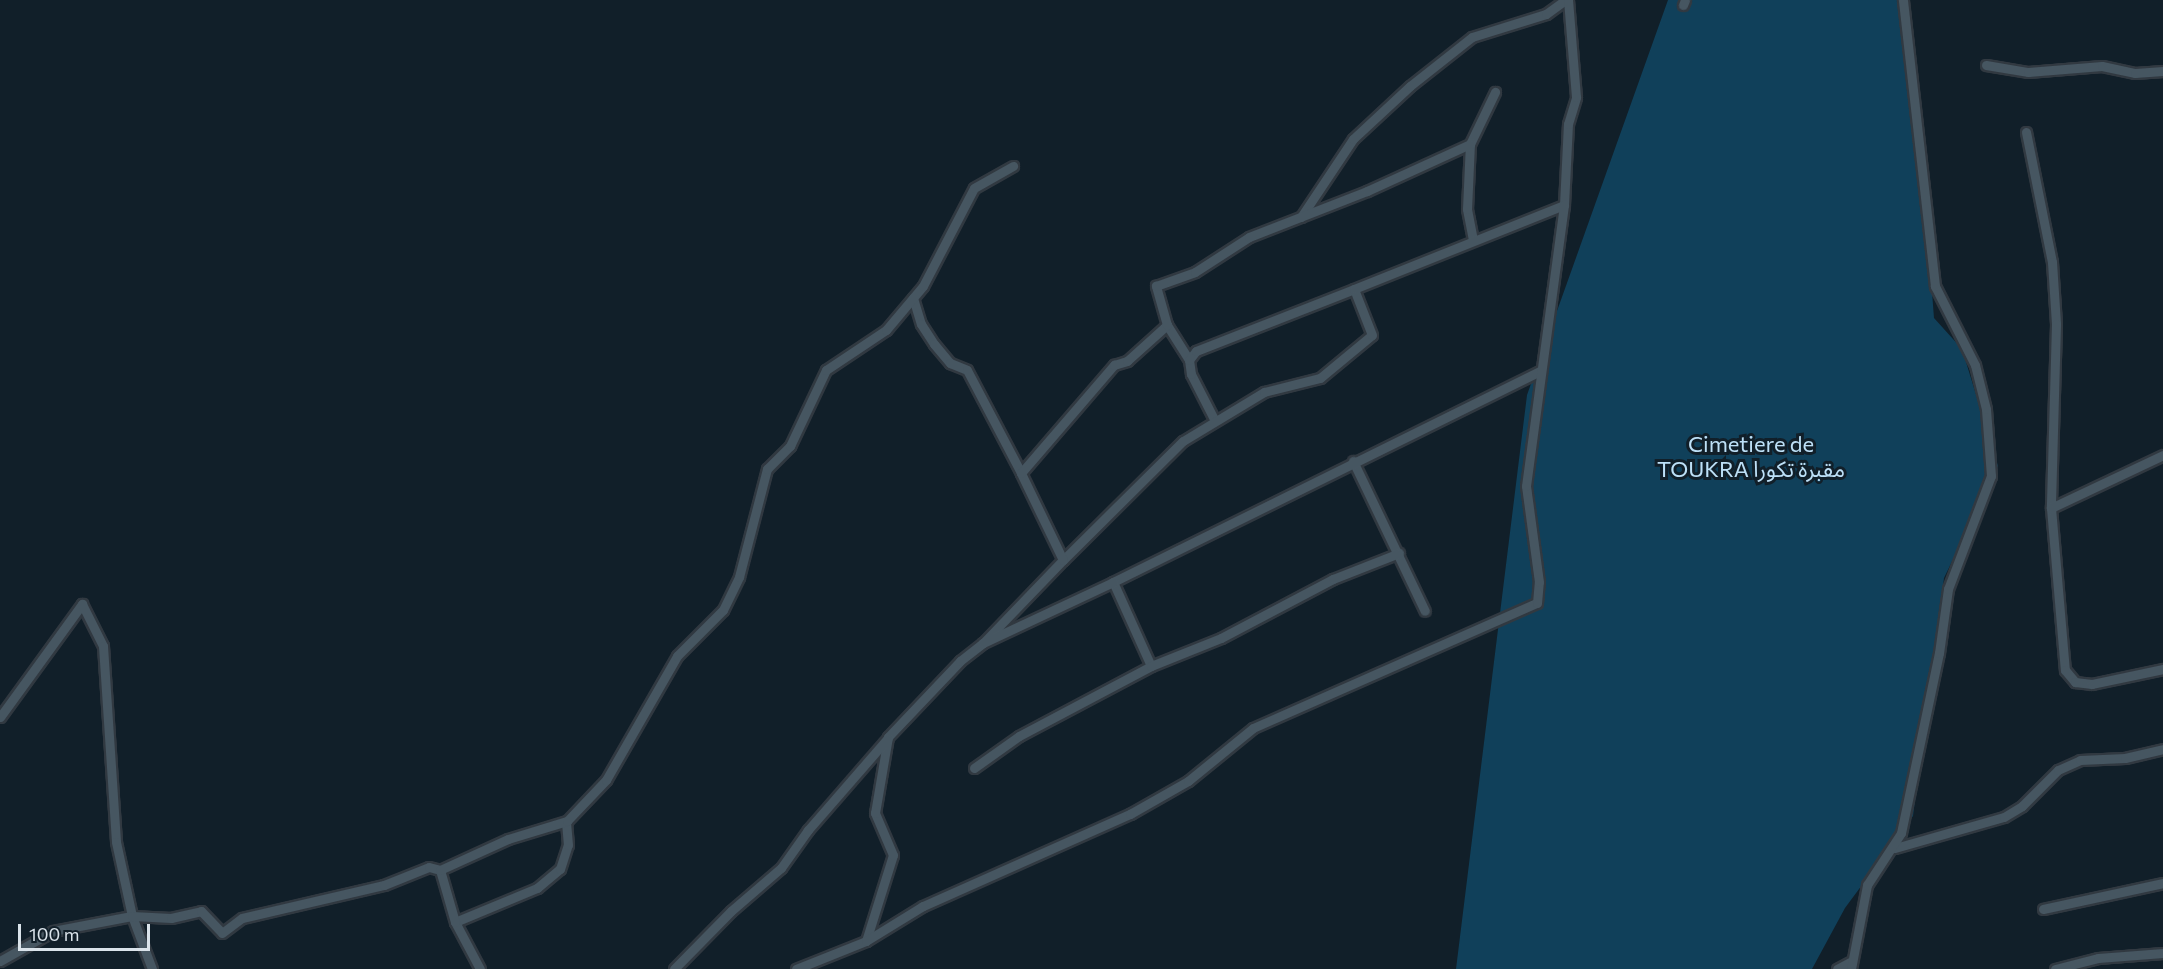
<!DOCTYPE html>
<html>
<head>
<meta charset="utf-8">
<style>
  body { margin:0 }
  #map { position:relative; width:2163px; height:969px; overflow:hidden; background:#111f29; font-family:Commissioner,"Noto Sans Arabic",sans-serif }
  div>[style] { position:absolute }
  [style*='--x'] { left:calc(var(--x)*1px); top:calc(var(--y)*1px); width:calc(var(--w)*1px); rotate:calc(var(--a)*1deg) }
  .green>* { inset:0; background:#10405a }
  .roads { filter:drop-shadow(2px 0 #313941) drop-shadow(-2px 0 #313941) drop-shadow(0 2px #313941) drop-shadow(0 -2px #313941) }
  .minor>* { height:9px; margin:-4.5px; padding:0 4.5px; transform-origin:4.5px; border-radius:4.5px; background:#465661 }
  span { translate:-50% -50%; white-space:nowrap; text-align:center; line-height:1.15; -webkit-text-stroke:6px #111f29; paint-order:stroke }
  .park-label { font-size:22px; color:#bde0f7 }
  .scale { position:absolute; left:18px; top:924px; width:132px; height:27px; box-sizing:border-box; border:3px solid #dae3ea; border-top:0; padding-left:8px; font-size:18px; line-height:21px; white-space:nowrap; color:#dae3ea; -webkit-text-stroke:4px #111f29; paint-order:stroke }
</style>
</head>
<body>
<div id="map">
  <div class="green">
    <i style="clip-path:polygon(1668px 0,1902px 0,1914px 56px,1934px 318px,1962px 349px,1998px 466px,1944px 578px,1913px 816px,1845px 908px,1812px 969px,1456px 969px,1527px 395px)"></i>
  </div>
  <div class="roads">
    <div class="minor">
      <i style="--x:1683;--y:5;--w:5;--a:-68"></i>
      <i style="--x:1986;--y:65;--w:43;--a:9.5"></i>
      <i style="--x:2028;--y:72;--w:74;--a:-4.6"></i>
      <i style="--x:2102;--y:66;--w:34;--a:12"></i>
      <i style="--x:2135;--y:73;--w:28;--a:-4"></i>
      <i style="--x:2026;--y:132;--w:133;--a:78.7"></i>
      <i style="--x:2052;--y:262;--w:62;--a:86.3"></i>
      <i style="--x:2056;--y:324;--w:184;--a:91.6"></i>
      <i style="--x:2051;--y:508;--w:163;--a:85.1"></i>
      <i style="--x:2065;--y:670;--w:16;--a:50"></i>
      <i style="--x:2075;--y:682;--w:17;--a:7"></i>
      <i style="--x:2092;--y:684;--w:73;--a:-11.9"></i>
      <i style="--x:1301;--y:217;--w:94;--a:-56.3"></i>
      <i style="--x:1353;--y:139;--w:78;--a:-42.9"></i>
      <i style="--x:1410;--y:86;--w:79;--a:-38.3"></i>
      <i style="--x:1472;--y:37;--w:77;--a:-17.3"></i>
      <i style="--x:1546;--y:14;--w:24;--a:-36"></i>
      <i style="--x:1473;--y:240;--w:32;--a:-101"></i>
      <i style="--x:1467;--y:209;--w:65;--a:-87.4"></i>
      <i style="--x:1470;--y:144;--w:58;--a:-64.3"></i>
      <i style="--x:913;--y:298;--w:27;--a:73"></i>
      <i style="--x:921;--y:324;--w:24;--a:57"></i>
      <i style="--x:934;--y:344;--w:25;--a:50"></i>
      <i style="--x:950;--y:363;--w:18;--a:22"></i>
      <i style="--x:967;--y:370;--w:116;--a:62.3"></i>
      <i style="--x:1167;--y:325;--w:41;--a:57.8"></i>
      <i style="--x:1215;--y:421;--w:53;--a:-117.1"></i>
      <i style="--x:1191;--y:374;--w:14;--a:-98"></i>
      <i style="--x:1189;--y:360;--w:11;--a:-52"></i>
      <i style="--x:1196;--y:351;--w:170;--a:-21.4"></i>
      <i style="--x:1353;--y:461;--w:166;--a:64.4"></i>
      <i style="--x:2051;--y:508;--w:124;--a:-25.3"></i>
      <i style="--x:1063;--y:560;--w:169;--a:-44.8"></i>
      <i style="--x:1183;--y:441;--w:95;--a:-31.2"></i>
      <i style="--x:1264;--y:392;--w:58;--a:-14"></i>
      <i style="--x:1320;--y:378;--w:67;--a:-39.6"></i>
      <i style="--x:1372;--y:335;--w:49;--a:-111.4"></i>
      <i style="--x:1354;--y:289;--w:226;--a:-21.8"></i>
      <i style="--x:1564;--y:205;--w:81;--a:-87.2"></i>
      <i style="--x:1568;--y:124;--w:28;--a:-73"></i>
      <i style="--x:1576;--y:97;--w:97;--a:-94.7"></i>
      <i style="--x:983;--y:643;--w:115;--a:-46.1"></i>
      <i style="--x:1063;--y:560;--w:97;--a:-115.8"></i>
      <i style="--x:1021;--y:473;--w:143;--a:-49.3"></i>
      <i style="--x:1114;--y:365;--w:14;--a:-17"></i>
      <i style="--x:1127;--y:361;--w:54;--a:-42"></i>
      <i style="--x:1167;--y:325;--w:41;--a:-105.8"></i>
      <i style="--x:1156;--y:286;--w:41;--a:-19.7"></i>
      <i style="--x:1195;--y:272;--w:64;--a:-32.9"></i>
      <i style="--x:1249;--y:237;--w:127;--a:-21.3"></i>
      <i style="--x:1367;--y:191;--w:113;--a:-24.5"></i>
      <i style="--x:1151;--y:666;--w:92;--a:-114.3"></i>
      <i style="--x:1113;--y:582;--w:476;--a:-26.3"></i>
      <i style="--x:0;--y:717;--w:140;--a:-54"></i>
      <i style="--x:82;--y:604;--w:47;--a:63.4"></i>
      <i style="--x:103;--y:646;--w:196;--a:86.2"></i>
      <i style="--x:116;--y:842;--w:76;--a:77.8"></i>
      <i style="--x:132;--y:916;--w:57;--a:69.3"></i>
      <i style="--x:974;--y:768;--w:55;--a:-35.4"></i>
      <i style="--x:1019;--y:736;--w:149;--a:-27.9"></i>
      <i style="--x:1151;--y:666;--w:75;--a:-21.8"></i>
      <i style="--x:1221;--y:638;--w:127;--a:-27.8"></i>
      <i style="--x:1333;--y:579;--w:71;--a:-21.5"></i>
      <i style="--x:1895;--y:848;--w:113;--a:-15.9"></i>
      <i style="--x:2004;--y:817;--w:21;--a:-31"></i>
      <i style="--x:2022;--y:806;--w:51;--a:-45"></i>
      <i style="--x:2058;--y:770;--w:24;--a:-24"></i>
      <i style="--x:2080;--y:760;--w:45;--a:-2.5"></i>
      <i style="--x:2125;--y:758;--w:39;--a:-13"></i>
      <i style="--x:2043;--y:909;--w:123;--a:-12.2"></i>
      <i style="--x:455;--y:922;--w:89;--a:-22.5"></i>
      <i style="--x:537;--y:888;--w:30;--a:-40"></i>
      <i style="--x:560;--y:869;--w:25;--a:-72"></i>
      <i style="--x:568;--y:845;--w:23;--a:-95"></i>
      <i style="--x:866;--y:941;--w:90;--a:-72.6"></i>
      <i style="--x:893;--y:855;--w:46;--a:-113.2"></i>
      <i style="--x:875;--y:813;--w:77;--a:-80.3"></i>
      <i style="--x:888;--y:737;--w:105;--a:-46.5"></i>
      <i style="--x:960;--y:661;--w:29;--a:-38"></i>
      <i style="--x:983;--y:643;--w:144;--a:-25.1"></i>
      <i style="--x:0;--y:961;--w:61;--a:-29.5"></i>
      <i style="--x:53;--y:931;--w:80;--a:-10.8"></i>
      <i style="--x:132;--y:916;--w:39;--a:3"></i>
      <i style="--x:171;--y:918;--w:31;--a:-13"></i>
      <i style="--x:201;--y:911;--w:30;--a:46"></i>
      <i style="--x:222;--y:933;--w:25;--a:-37"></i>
      <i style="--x:242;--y:918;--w:146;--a:-13.1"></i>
      <i style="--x:384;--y:885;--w:48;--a:-21.8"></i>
      <i style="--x:429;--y:867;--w:11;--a:15"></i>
      <i style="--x:480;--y:969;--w:53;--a:-118"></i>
      <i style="--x:455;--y:922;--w:54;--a:-106.1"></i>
      <i style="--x:440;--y:870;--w:75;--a:-24.5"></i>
      <i style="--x:508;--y:839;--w:62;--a:-17"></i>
      <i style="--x:567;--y:821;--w:57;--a:-46.4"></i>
      <i style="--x:606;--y:780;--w:143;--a:-60.2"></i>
      <i style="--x:677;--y:656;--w:65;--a:-45"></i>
      <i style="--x:723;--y:610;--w:37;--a:-64"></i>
      <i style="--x:739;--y:577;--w:112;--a:-75.5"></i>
      <i style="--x:767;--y:469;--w:33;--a:-45"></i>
      <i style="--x:790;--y:446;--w:84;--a:-64.7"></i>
      <i style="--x:826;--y:370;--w:72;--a:-33.7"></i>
      <i style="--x:886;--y:330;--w:57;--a:-49.9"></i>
      <i style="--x:923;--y:286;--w:110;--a:-62.5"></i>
      <i style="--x:974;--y:188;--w:45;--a:-29.4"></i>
      <i style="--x:674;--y:969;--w:81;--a:-45.5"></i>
      <i style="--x:731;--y:911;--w:66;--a:-40.7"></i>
      <i style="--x:781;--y:868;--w:47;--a:-54.6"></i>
      <i style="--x:808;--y:830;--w:121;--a:-49"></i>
      <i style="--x:796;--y:969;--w:75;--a:-21.8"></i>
      <i style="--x:866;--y:941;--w:67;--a:-31.6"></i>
      <i style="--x:923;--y:906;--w:227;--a:-24"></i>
      <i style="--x:1130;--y:814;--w:67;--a:-29.6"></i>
      <i style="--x:1188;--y:781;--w:84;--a:-39.2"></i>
      <i style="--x:1253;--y:728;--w:310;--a:-23.8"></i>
      <i style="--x:1537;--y:603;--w:21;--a:-85"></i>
      <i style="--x:1539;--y:582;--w:97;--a:-97.7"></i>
      <i style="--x:1526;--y:486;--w:284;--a:-82.3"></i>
      <i style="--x:1837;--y:969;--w:17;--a:-28"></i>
      <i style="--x:1851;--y:969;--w:86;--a:-79.2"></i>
      <i style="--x:1867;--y:885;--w:62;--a:-56.8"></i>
      <i style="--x:1901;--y:833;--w:184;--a:-78.1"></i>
      <i style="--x:1939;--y:653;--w:65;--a:-82"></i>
      <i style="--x:1948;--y:589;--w:121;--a:-69.2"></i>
      <i style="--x:1991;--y:476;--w:67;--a:-94.3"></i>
      <i style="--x:1986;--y:409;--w:45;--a:-104"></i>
      <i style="--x:1975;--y:365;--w:89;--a:-116.9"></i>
      <i style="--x:1935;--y:286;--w:288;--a:-96.4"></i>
      <i style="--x:2055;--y:969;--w:44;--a:-14.3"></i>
      <i style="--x:2098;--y:958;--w:65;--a:-4.4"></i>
    </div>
  </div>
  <div class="park-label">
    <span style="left:1751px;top:456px">Cimetiere de<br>TOUKRA مقبرة تكورا</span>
  </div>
  <div class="scale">100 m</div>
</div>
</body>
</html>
